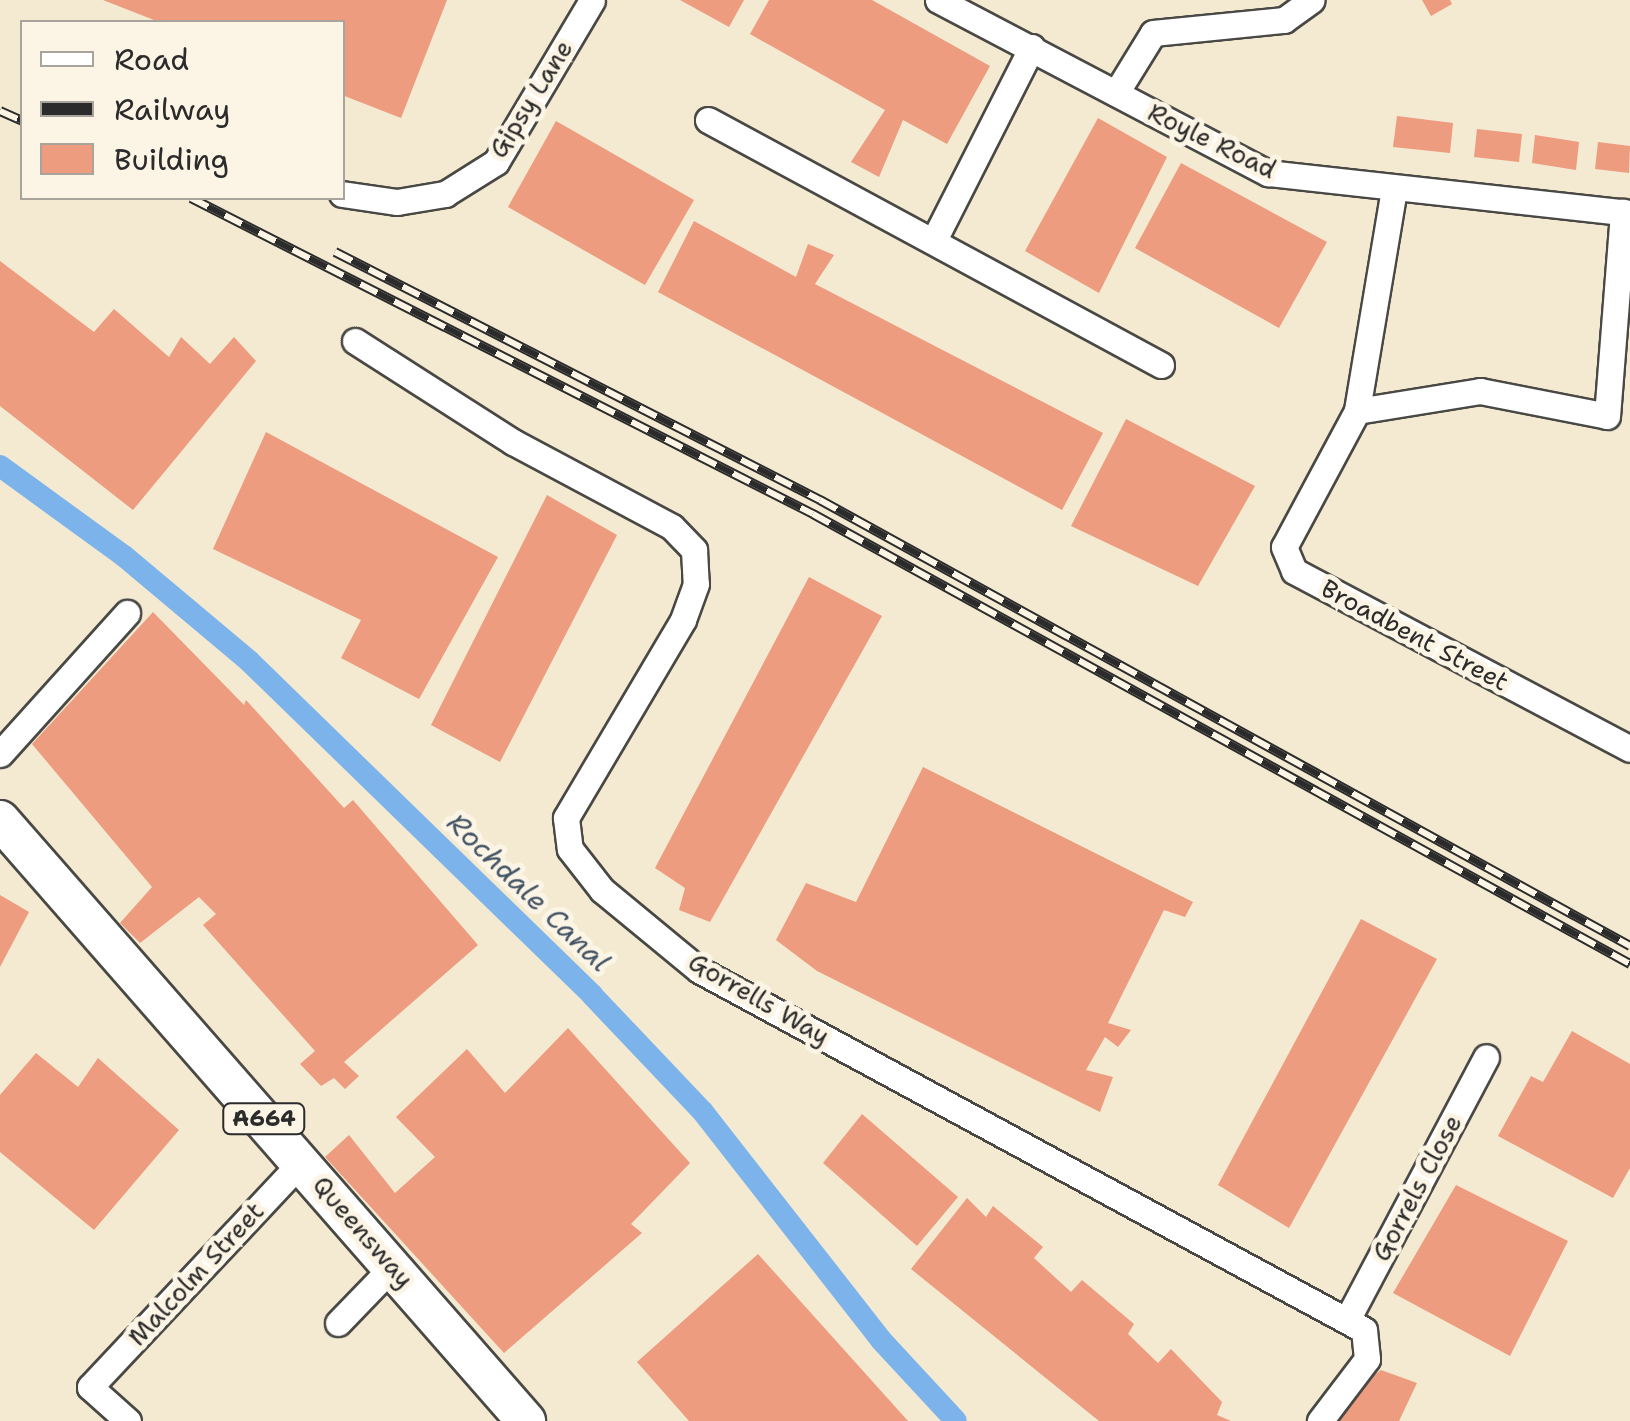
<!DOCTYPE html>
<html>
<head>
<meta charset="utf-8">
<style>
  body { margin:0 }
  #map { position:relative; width:1630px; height:1421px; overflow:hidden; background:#f3ead1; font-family:"Shantell Sans",sans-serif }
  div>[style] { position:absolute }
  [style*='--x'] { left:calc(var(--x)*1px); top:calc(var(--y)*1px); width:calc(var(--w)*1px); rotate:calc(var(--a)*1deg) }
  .canal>* { height:22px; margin:-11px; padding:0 11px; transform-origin:11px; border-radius:11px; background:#7cb3eb }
  .building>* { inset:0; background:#ed9c7f }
  .roads { filter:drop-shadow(2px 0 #494844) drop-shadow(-2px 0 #494844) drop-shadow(0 2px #494844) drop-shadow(0 -2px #494844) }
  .street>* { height:25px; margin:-12.5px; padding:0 12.5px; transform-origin:12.5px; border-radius:12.5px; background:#fff }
  .primary>* { height:38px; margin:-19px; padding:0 19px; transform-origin:19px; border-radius:19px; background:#fff }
  .rail>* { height:10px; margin-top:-5px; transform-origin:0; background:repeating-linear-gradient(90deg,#fcf5e5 0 19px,#2b2b2b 0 38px); box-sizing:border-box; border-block:2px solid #2b2b2b }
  span { translate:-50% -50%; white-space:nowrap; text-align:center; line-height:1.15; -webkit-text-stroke:10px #fcf5e5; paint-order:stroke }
  .shield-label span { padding:2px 8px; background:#fcf5e5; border:2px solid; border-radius:8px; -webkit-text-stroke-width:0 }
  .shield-label { font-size:22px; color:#2b2b2b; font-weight:700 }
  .street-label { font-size:25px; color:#2b2b2b }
  .water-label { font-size:28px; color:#435465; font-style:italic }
  .legend { position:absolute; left:20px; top:20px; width:325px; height:180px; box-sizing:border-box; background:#fcf5e5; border:2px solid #a8a49b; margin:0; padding:12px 18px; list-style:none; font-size:30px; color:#2b2b2b }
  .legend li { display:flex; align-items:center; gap:20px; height:50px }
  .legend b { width:50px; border:2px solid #a8a49b }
</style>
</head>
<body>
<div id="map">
  <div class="canal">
    <i style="--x:0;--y:466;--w:153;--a:36"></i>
    <i style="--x:124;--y:556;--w:163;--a:40"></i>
    <i style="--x:249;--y:661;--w:479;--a:44.2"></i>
    <i style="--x:592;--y:995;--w:161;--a:46.5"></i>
    <i style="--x:703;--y:1112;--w:289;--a:52"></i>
    <i style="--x:881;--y:1340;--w:110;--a:47.2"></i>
  </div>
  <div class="building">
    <i style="clip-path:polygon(103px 0,447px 0,401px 118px,342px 95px,342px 22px,159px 22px)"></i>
    <i style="clip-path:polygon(680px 0,744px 0,729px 27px)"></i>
    <i style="clip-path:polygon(769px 0,872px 0,990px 66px,947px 144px,903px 120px,879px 177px,851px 162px,885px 110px,750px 34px)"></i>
    <i style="clip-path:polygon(1422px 0,1450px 0,1452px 4px,1431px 16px)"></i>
    <i style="clip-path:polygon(1397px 116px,1453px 123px,1450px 153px,1393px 147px)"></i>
    <i style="clip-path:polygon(1098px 118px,1167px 157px,1099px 293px,1025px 251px)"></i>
    <i style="clip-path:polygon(556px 121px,694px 200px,645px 285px,508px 207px)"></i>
    <i style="clip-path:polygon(1477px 129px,1522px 134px,1519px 162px,1474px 157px)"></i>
    <i style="clip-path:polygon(1535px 135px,1579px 142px,1576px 170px,1532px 163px)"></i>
    <i style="clip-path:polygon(1598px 142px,1630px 146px,1629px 173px,1595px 169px)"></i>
    <i style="clip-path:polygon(1181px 163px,1327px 242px,1279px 328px,1135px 248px)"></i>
    <i style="clip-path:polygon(694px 221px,796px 277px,808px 244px,834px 255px,815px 284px,1103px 433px,1062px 510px,658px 292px)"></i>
    <i style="clip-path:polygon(0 261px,94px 332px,114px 309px,169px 357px,181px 337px,210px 364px,234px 337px,256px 361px,133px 510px,0 406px)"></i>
    <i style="clip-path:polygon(1126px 419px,1255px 486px,1198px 586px,1071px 526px)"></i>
    <i style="clip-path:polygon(266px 432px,498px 557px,419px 699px,341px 658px,361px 620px,213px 549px)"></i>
    <i style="clip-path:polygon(547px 495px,617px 535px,500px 762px,431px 725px)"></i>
    <i style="clip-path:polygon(809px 577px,882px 616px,710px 922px,679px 910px,685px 888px,655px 868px)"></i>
    <i style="clip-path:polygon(153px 612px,244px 705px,246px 700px,344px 808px,353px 800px,478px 945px,344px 1062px,359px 1076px,345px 1089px,334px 1078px,321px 1086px,300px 1064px,315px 1051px,203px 925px,216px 914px,199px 897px,140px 943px,120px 923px,152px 887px,32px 744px)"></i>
    <i style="clip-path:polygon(923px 767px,1193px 902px,1185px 917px,1164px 910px,1108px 1023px,1131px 1030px,1118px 1047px,1105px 1037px,1086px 1070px,1113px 1077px,1100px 1112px,817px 971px,776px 940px,806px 883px,856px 902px)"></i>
    <i style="clip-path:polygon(0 895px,29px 912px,0 967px)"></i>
    <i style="clip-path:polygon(1361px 919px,1437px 959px,1289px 1228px,1218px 1185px)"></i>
    <i style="clip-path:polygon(568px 1028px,690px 1163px,631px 1224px,642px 1233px,504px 1353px,325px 1157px,349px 1135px,395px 1193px,435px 1157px,396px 1117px,467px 1049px,505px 1093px)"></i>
    <i style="clip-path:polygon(1572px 1031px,1630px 1064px,1630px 1168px,1613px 1198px,1498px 1136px,1531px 1076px,1543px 1082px)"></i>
    <i style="clip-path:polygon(36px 1053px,78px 1087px,98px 1058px,179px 1130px,94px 1230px,0 1152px,0 1095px)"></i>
    <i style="clip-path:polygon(862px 1114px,958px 1197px,917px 1246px,823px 1163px)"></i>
    <i style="clip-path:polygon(1456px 1185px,1568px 1241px,1510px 1356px,1393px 1293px)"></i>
    <i style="clip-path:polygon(967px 1198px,986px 1217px,993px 1206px,1043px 1247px,1034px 1258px,1071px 1292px,1082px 1280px,1134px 1324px,1128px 1334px,1158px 1363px,1171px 1349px,1222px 1402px,1217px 1415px,1231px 1421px,1099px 1421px,911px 1269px)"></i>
    <i style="clip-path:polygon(758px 1254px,908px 1421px,689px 1421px,637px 1362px)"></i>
    <i style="clip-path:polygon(1381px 1370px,1417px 1383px,1399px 1421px,1331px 1421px,1342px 1396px)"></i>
  </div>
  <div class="roads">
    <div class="street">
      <i style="--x:938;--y:0;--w:373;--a:27.7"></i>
      <i style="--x:1268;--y:173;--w:364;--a:6.3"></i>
      <i style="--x:1116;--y:93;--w:70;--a:-58.3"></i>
      <i style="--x:1153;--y:33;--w:132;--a:-5.7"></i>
      <i style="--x:1284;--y:20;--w:34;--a:-36"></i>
      <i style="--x:708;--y:120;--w:515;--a:28.41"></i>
      <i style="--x:1394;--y:189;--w:225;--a:99.5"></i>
      <i style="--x:1357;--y:411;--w:154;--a:118.2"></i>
      <i style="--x:1284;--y:547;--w:26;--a:67"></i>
      <i style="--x:1294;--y:571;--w:380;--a:27.9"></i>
      <i style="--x:342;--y:194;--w:56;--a:8.3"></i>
      <i style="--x:397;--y:202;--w:49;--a:-9.5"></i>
      <i style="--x:445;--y:194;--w:60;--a:-32.1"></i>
      <i style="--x:496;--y:162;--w:188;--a:-59.3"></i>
      <i style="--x:935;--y:238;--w:214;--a:-63.1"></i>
      <i style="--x:355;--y:341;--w:188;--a:32.6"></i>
      <i style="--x:513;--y:442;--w:180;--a:28.1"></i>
      <i style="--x:672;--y:527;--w:32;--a:46"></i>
      <i style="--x:694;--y:550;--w:34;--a:87"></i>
      <i style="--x:696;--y:584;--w:38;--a:110"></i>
      <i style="--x:683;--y:620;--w:230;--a:120.6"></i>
      <i style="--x:566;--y:818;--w:31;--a:83"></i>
      <i style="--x:570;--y:849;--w:52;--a:52"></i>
      <i style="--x:602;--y:890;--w:126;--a:39.5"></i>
      <i style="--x:699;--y:970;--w:756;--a:28.43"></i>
      <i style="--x:1364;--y:1330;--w:29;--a:84"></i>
      <i style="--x:1367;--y:1359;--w:78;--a:127.2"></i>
      <i style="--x:1357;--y:411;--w:125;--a:-9.2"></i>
      <i style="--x:1480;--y:391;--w:129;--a:11.1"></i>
      <i style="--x:1607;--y:416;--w:205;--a:-85.5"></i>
      <i style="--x:0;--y:754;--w:190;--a:-48"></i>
      <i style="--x:1348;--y:1318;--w:295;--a:-62.1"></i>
      <i style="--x:338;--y:1323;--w:78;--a:-46"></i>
      <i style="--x:128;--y:1421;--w:51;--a:-138.2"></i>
      <i style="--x:90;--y:1387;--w:310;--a:-46.8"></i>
    </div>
    <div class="primary">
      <i style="--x:0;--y:820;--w:799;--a:48.81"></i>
    </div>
  </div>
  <div class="rail">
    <i style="--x:0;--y:111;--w:24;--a:24"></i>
    <i style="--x:191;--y:198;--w:698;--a:26.93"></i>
    <i style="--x:813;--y:514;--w:933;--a:28.85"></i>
    <i style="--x:335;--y:252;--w:545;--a:27.08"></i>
    <i style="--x:820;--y:500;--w:925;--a:28.84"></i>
  </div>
  <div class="shield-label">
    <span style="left:264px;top:1119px">A664</span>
  </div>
  <div class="street-label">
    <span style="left:531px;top:99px;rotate:-58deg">Gipsy Lane</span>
    <span style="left:1212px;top:141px;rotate:26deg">Royle Road</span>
    <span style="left:1415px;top:635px;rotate:28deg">Broadbent Street</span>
    <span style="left:759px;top:999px;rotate:30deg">Gorrells Way</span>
    <span style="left:1417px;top:1188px;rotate:-62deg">Gorrels Close</span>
    <span style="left:363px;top:1232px;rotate:49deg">Queensway</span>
    <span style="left:196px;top:1274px;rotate:-47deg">Malcolm Street</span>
  </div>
  <div class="water-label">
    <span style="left:529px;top:892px;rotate:44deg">Rochdale Canal</span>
  </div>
  <ul class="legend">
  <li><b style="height:12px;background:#fff"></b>Road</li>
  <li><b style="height:12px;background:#2b2b2b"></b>Railway</li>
  <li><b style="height:28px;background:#ed9c7f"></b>Building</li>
  </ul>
</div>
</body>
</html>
